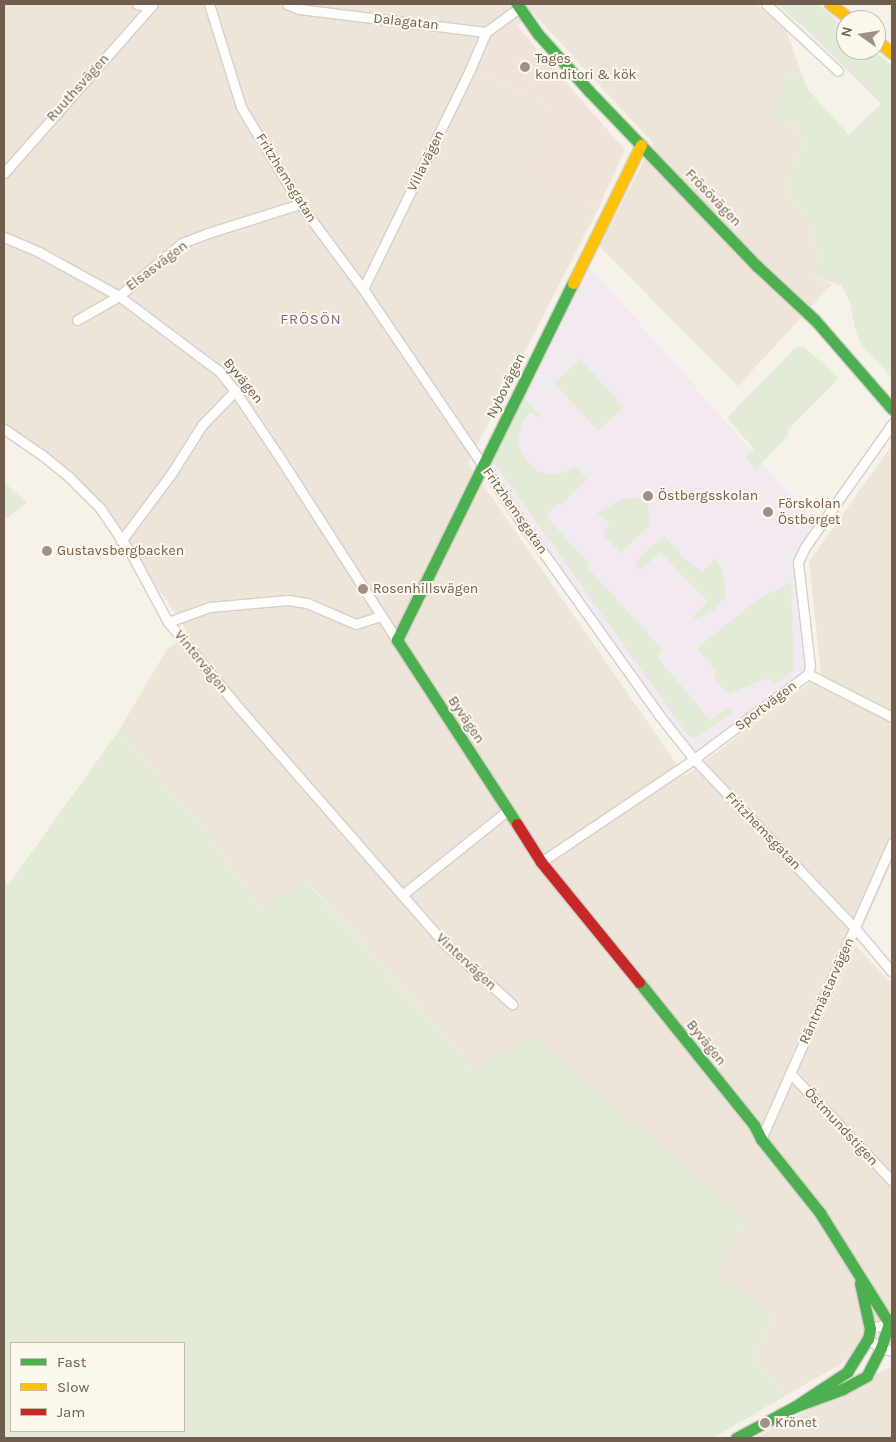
<!DOCTYPE html>
<html>
<head>
<meta charset="utf-8">
<style>
  body { margin:0 }
  #map { position:relative; width:896px; height:1442px; overflow:hidden; background:#f6f2ea; font-family:Karla,sans-serif }
  div>[style] { position:absolute }
  [style*='--x'] { left:calc(var(--x)*1px); top:calc(var(--y)*1px); width:calc(var(--w)*1px); rotate:calc(var(--a)*1deg) }
  .residential>* { inset:0; background:#eee5d9 }
  .commercial>* { inset:0; background:#f0e3d9 }
  .education>* { inset:0; background:#f3eaf1 }
  .green>* { inset:0; background:#e2ebd6 }
  .roads { filter:drop-shadow(1px 0 #d5cfc9) drop-shadow(-1px 0 #d5cfc9) drop-shadow(0 1px #d5cfc9) drop-shadow(0 -1px #d5cfc9) }
  .street>* { height:9px; margin:-4.5px; padding:0 4.5px; transform-origin:4.5px; border-radius:4.5px; background:#fefdfc }
  .fast>* { height:11px; margin:-5.5px; padding:0 5.5px; transform-origin:5.5px; border-radius:5.5px; background:#4caf50 }
  .slow>* { height:11px; margin:-5.5px; padding:0 5.5px; transform-origin:5.5px; border-radius:5.5px; background:#ffc107 }
  .jam>* { height:11px; margin:-5.5px; padding:0 5.5px; transform-origin:5.5px; border-radius:5.5px; background:#c62828 }
  .dots>* { width:14px; height:14px; translate:-50% -50%; box-sizing:border-box; border:2px solid #fdf8ec; border-radius:50% }
  span { translate:-50% -50%; white-space:nowrap; text-align:center; line-height:1.15; -webkit-text-stroke:4px #fdf8ec; paint-order:stroke }
  .street-label { font-size:14px; color:#705d4e }
  .poi-label { font-size:14px; color:#705d4e }
  .left { translate:0 -50%; text-align:left }
  .neighbourhood-label { font-size:15px; color:#83668c; letter-spacing:1px }
  .frame { position:absolute; inset:0; border:5px solid #705d4e; pointer-events:none }
  .legend { position:absolute; left:10px; top:1342px; width:175px; height:90px; box-sizing:border-box; background:#fdf8ec; border:1px solid #c5baad; margin:0; padding:6px 9px; list-style:none; font-size:15px; color:#705d4e }
  .legend li { display:flex; align-items:center; gap:10px; height:25px }
  .legend b { width:25px; border:1px solid #c5baad }
  .north { position:absolute; left:836px; top:10px; width:50px; height:50px; box-sizing:border-box; background:#fdf8ec; border:1px solid #c5baad; border-radius:50%; rotate:283deg; font-size:14px; font-weight:700; line-height:20px; text-align:center; color:#705d4e }
  .north::after { content:''; display:block; margin:auto; width:18px; height:22px; background:#9f9185; clip-path:polygon(50% 0,100% 100%,50% 72%,0 100%) }
</style>
</head>
<body>
<div id="map">
  <div class="residential">
    <i style="clip-path:polygon(4px 4px,756px 4px,786px 30px,800px 70px,787px 79px,774px 118px,794px 123px,801px 137px,802px 147px,794px 162px,788px 198px,808px 219px,818px 253px,817px 266px,811px 276px,832px 284px,738px 386px,599px 246px,653px 143px,533px 13px,517px 26px,478px 71px,552px 106px,533px 171px,598px 209px,468px 463px,685px 776px,821px 674px,809px 562px,892px 445px,892px 862px,807px 1052px,856px 946px,892px 984px,892px 1319px,839px 1365px,785px 1396px,754px 1360px,772px 1317px,714px 1273px,745px 1219px,473px 1070px,308px 882px,259px 908px,201px 827px,118px 732px,167px 649px,175px 644px,187px 631px,101px 504px,65px 467px,4px 425px)"></i>
    <i style="clip-path:polygon(892px 1366px,892px 1438px,754px 1438px,780px 1425px)"></i>
  </div>
  <div class="commercial">
    <i style="clip-path:polygon(517px 26px,625px 150px,598px 209px,532px 171px,552px 106px,478px 71px,496px 39px)"></i>
  </div>
  <div class="education">
    <i style="clip-path:polygon(584px 260px,818px 527px,798px 562px,808px 674px,694px 759px,484px 466px)"></i>
  </div>
  <div class="green">
    <i style="clip-path:polygon(777px 4px,817px 4px,846px 28px,846px 50px,873px 50px,892px 66px,892px 378px,861px 344px,855px 329px,850px 302px,841px 285px,811px 276px,817px 266px,818px 253px,808px 219px,788px 198px,794px 162px,802px 147px,801px 137px,794px 123px,773px 118px,787px 79px,800px 70px,808px 90px,849px 135px,881px 104px,808px 31px)"></i>
    <i style="clip-path:polygon(803px 346px,839px 378px,787px 430px,789px 434px,756px 469px,745px 458px,754px 449px,727px 418px,794px 349px)"></i>
    <i style="clip-path:polygon(580px 359px,624px 407px,598px 431px,554px 383px)"></i>
    <i style="clip-path:polygon(524px 398px,541px 416px,538px 418px,531px 411px,522px 424px,519px 434px,519px 446px,529px 464px,537px 471px,557px 475px,576px 467px,587px 479px,567px 498px,568px 500px,561px 506px,559px 503px,546px 516px,590px 565px,588px 568px,663px 650px,657px 657px,711px 721px,728px 706px,733px 712px,696px 738px,692px 738px,687px 734px,493px 461px,496px 450px)"></i>
    <i style="clip-path:polygon(4px 482px,27px 503px,4px 520px)"></i>
    <i style="clip-path:polygon(639px 498px,648px 505px,650px 525px,621px 553px,601px 533px,610px 524px,597px 513px,622px 499px)"></i>
    <i style="clip-path:polygon(664px 535px,685px 559px,702px 572px,715px 558px,723px 572px,726px 596px,713px 611px,695px 619px,693px 617px,708px 602px,660px 552px,640px 571px,634px 564px)"></i>
    <i style="clip-path:polygon(791px 582px,794px 670px,775px 685px,768px 678px,728px 694px,713px 677px,717px 672px,697px 648px,760px 598px)"></i>
    <i style="clip-path:polygon(evenodd,118px 732px,201px 827px,259px 908px,307px 882px,473px 1070px,532px 1037px,745px 1219px,715px 1273px,772px 1317px,754px 1360px,785px 1396px,713px 1438px,4px 1438px,4px 877px,8px 885px,118px 732px,11px 1343px,184px 1343px,184px 1431px,11px 1431px,11px 1343px)"></i>
  </div>
  <div class="roads">
    <div class="street">
      <i style="--x:137;--y:4;--w:14;--a:12"></i>
      <i style="--x:209;--y:4;--w:108;--a:72.7"></i>
      <i style="--x:241;--y:107;--w:27;--a:59"></i>
      <i style="--x:255;--y:130;--w:87;--a:58.7"></i>
      <i style="--x:300;--y:204;--w:106;--a:53.5"></i>
      <i style="--x:363;--y:289;--w:288;--a:55.8"></i>
      <i style="--x:525;--y:527;--w:231;--a:54.5"></i>
      <i style="--x:659;--y:715;--w:56;--a:51.5"></i>
      <i style="--x:694;--y:759;--w:233;--a:46.4"></i>
      <i style="--x:855;--y:928;--w:57;--a:49.9"></i>
      <i style="--x:287;--y:4;--w:13;--a:23"></i>
      <i style="--x:299;--y:9;--w:188;--a:7"></i>
      <i style="--x:486;--y:32;--w:41;--a:-36"></i>
      <i style="--x:766;--y:4;--w:98;--a:42.9"></i>
      <i style="--x:4;--y:173;--w:225;--a:-48.6"></i>
      <i style="--x:4;--y:237;--w:38;--a:23"></i>
      <i style="--x:39;--y:252;--w:91;--a:28.8"></i>
      <i style="--x:119;--y:296;--w:125;--a:36.9"></i>
      <i style="--x:219;--y:371;--w:26;--a:51"></i>
      <i style="--x:235;--y:391;--w:84;--a:56.1"></i>
      <i style="--x:282;--y:461;--w:213;--a:57.3"></i>
      <i style="--x:363;--y:289;--w:242;--a:-64"></i>
      <i style="--x:469;--y:72;--w:43;--a:-67"></i>
      <i style="--x:77;--y:320;--w:48;--a:-29.7"></i>
      <i style="--x:119;--y:296;--w:82;--a:-40.1"></i>
      <i style="--x:182;--y:243;--w:28;--a:-21"></i>
      <i style="--x:208;--y:233;--w:96;--a:-17.5"></i>
      <i style="--x:4;--y:429;--w:46;--a:34.4"></i>
      <i style="--x:42;--y:455;--w:33;--a:39"></i>
      <i style="--x:68;--y:476;--w:45;--a:45"></i>
      <i style="--x:100;--y:508;--w:57;--a:55.8"></i>
      <i style="--x:132;--y:555;--w:76;--a:61.8"></i>
      <i style="--x:168;--y:622;--w:112;--a:50.5"></i>
      <i style="--x:239;--y:708;--w:315;--a:48.9"></i>
      <i style="--x:446;--y:945;--w:89;--a:41.8"></i>
      <i style="--x:121;--y:541;--w:84;--a:-53.3"></i>
      <i style="--x:171;--y:474;--w:58;--a:-57.7"></i>
      <i style="--x:202;--y:425;--w:47;--a:-45.9"></i>
      <i style="--x:168;--y:622;--w:45;--a:-19.7"></i>
      <i style="--x:210;--y:607;--w:78;--a:-5.1"></i>
      <i style="--x:288;--y:600;--w:19;--a:9"></i>
      <i style="--x:307;--y:603;--w:53;--a:23.2"></i>
      <i style="--x:356;--y:624;--w:25;--a:-18"></i>
      <i style="--x:808;--y:674;--w:94;--a:27.1"></i>
      <i style="--x:541;--y:862;--w:184;--a:-33.9"></i>
      <i style="--x:694;--y:759;--w:142;--a:-36.7"></i>
      <i style="--x:808;--y:674;--w:8;--a:-76"></i>
      <i style="--x:810;--y:666;--w:105;--a:-96.6"></i>
      <i style="--x:798;--y:562;--w:17;--a:-65"></i>
      <i style="--x:805;--y:547;--w:151;--a:-54.7"></i>
      <i style="--x:402;--y:895;--w:134;--a:-38.7"></i>
      <i style="--x:790;--y:1073;--w:149;--a:46.6"></i>
      <i style="--x:761;--y:1139;--w:324;--a:-66.1"></i>
      <i style="--x:870;--y:1329;--w:20;--a:-18"></i>
      <i style="--x:889;--y:1323;--w:4;--a:34"></i>
      <i style="--x:868;--y:1339;--w:16;--a:35"></i>
      <i style="--x:881;--y:1348;--w:11;--a:15"></i>
    </div>
    <div class="fast">
      <i style="--x:517;--y:4;--w:37;--a:55"></i>
      <i style="--x:538;--y:34;--w:76;--a:48.2"></i>
      <i style="--x:589;--y:91;--w:243;--a:46.2"></i>
      <i style="--x:757;--y:266;--w:79;--a:43"></i>
      <i style="--x:815;--y:320;--w:118;--a:49.1"></i>
      <i style="--x:517;--y:824;--w:220;--a:-123.1"></i>
      <i style="--x:397;--y:640;--w:398;--a:-63.8"></i>
      <i style="--x:639;--y:982;--w:184;--a:51.2"></i>
      <i style="--x:754;--y:1125;--w:16;--a:63"></i>
      <i style="--x:761;--y:1139;--w:95;--a:51.4"></i>
      <i style="--x:820;--y:1213;--w:130;--a:57.9"></i>
      <i style="--x:889;--y:1323;--w:26;--a:108"></i>
      <i style="--x:881;--y:1348;--w:31;--a:117"></i>
      <i style="--x:867;--y:1376;--w:27;--a:152"></i>
      <i style="--x:843;--y:1389;--w:52;--a:159.8"></i>
      <i style="--x:736;--y:1438;--w:66;--a:-28.1"></i>
      <i style="--x:794;--y:1407;--w:64;--a:-33.4"></i>
      <i style="--x:847;--y:1372;--w:39;--a:-58"></i>
      <i style="--x:868;--y:1339;--w:10;--a:-79"></i>
      <i style="--x:870;--y:1329;--w:47;--a:-102.3"></i>
    </div>
    <div class="slow">
      <i style="--x:830;--y:4;--w:26;--a:37"></i>
      <i style="--x:876;--y:40;--w:21;--a:39"></i>
      <i style="--x:573;--y:283;--w:154;--a:-63.8"></i>
    </div>
    <div class="jam">
      <i style="--x:517;--y:824;--w:45;--a:57.7"></i>
      <i style="--x:541;--y:862;--w:155;--a:50.8"></i>
    </div>
  </div>
  <div class="dots">
    <i style="left:525px;top:67px;background:#9f9185"></i>
    <i style="left:648px;top:496px;background:#9f9185"></i>
    <i style="left:768px;top:512px;background:#9f9185"></i>
    <i style="left:47px;top:551px;background:#9f9185"></i>
    <i style="left:363px;top:589px;background:#9f9185"></i>
    <i style="left:765px;top:1423px;background:#9f9185"></i>
  </div>
  <div class="street-label">
    <span style="left:406px;top:22px;rotate:6deg">Dalagatan</span>
    <span style="left:78px;top:88px;rotate:-48deg">Ruuthsvägen</span>
    <span style="left:426px;top:161px;rotate:-64deg">Villavägen</span>
    <span style="left:286px;top:178px;rotate:58deg">Fritzhemsgatan</span>
    <span style="left:713px;top:198px;rotate:46deg">Frösövägen</span>
    <span style="left:157px;top:266px;rotate:-37deg">Elsasvägen</span>
    <span style="left:243px;top:381px;rotate:51deg">Byvägen</span>
    <span style="left:506px;top:386px;rotate:-64deg">Nybovägen</span>
    <span style="left:515px;top:511px;rotate:55deg">Fritzhemsgatan</span>
    <span style="left:201px;top:662px;rotate:51deg">Vintervägen</span>
    <span style="left:766px;top:706px;rotate:-37deg">Sportvägen</span>
    <span style="left:466px;top:720px;rotate:56deg">Byvägen</span>
    <span style="left:763px;top:831px;rotate:46deg">Fritzhemsgatan</span>
    <span style="left:466px;top:962px;rotate:43deg">Vintervägen</span>
    <span style="left:827px;top:991px;rotate:-66deg">Räntmästarvägen</span>
    <span style="left:706px;top:1043px;rotate:51deg">Byvägen</span>
    <span style="left:841px;top:1127px;rotate:47deg">Östmundstigen</span>
  </div>
  <div class="poi-label">
    <span class="left" style="left:535px;top:67px">Tages<br>konditori &amp; kök</span>
    <span class="left" style="left:658px;top:496px">Östbergsskolan</span>
    <span class="left" style="left:778px;top:512px">Förskolan<br>Östberget</span>
    <span class="left" style="left:57px;top:551px">Gustavsbergbacken</span>
    <span class="left" style="left:373px;top:589px">Rosenhillsvägen</span>
    <span class="left" style="left:775px;top:1423px">Krönet</span>
  </div>
  <div class="neighbourhood-label">
    <span style="left:311px;top:320px">FRÖSÖN</span>
  </div>
  <div class="frame"></div>
  <ul class="legend">
  <li><b style="height:6px;background:#4caf50"></b>Fast</li>
  <li><b style="height:6px;background:#ffc107"></b>Slow</li>
  <li><b style="height:6px;background:#c62828"></b>Jam</li>
  </ul>
  <div class="north">N</div>
</div>
</body>
</html>
